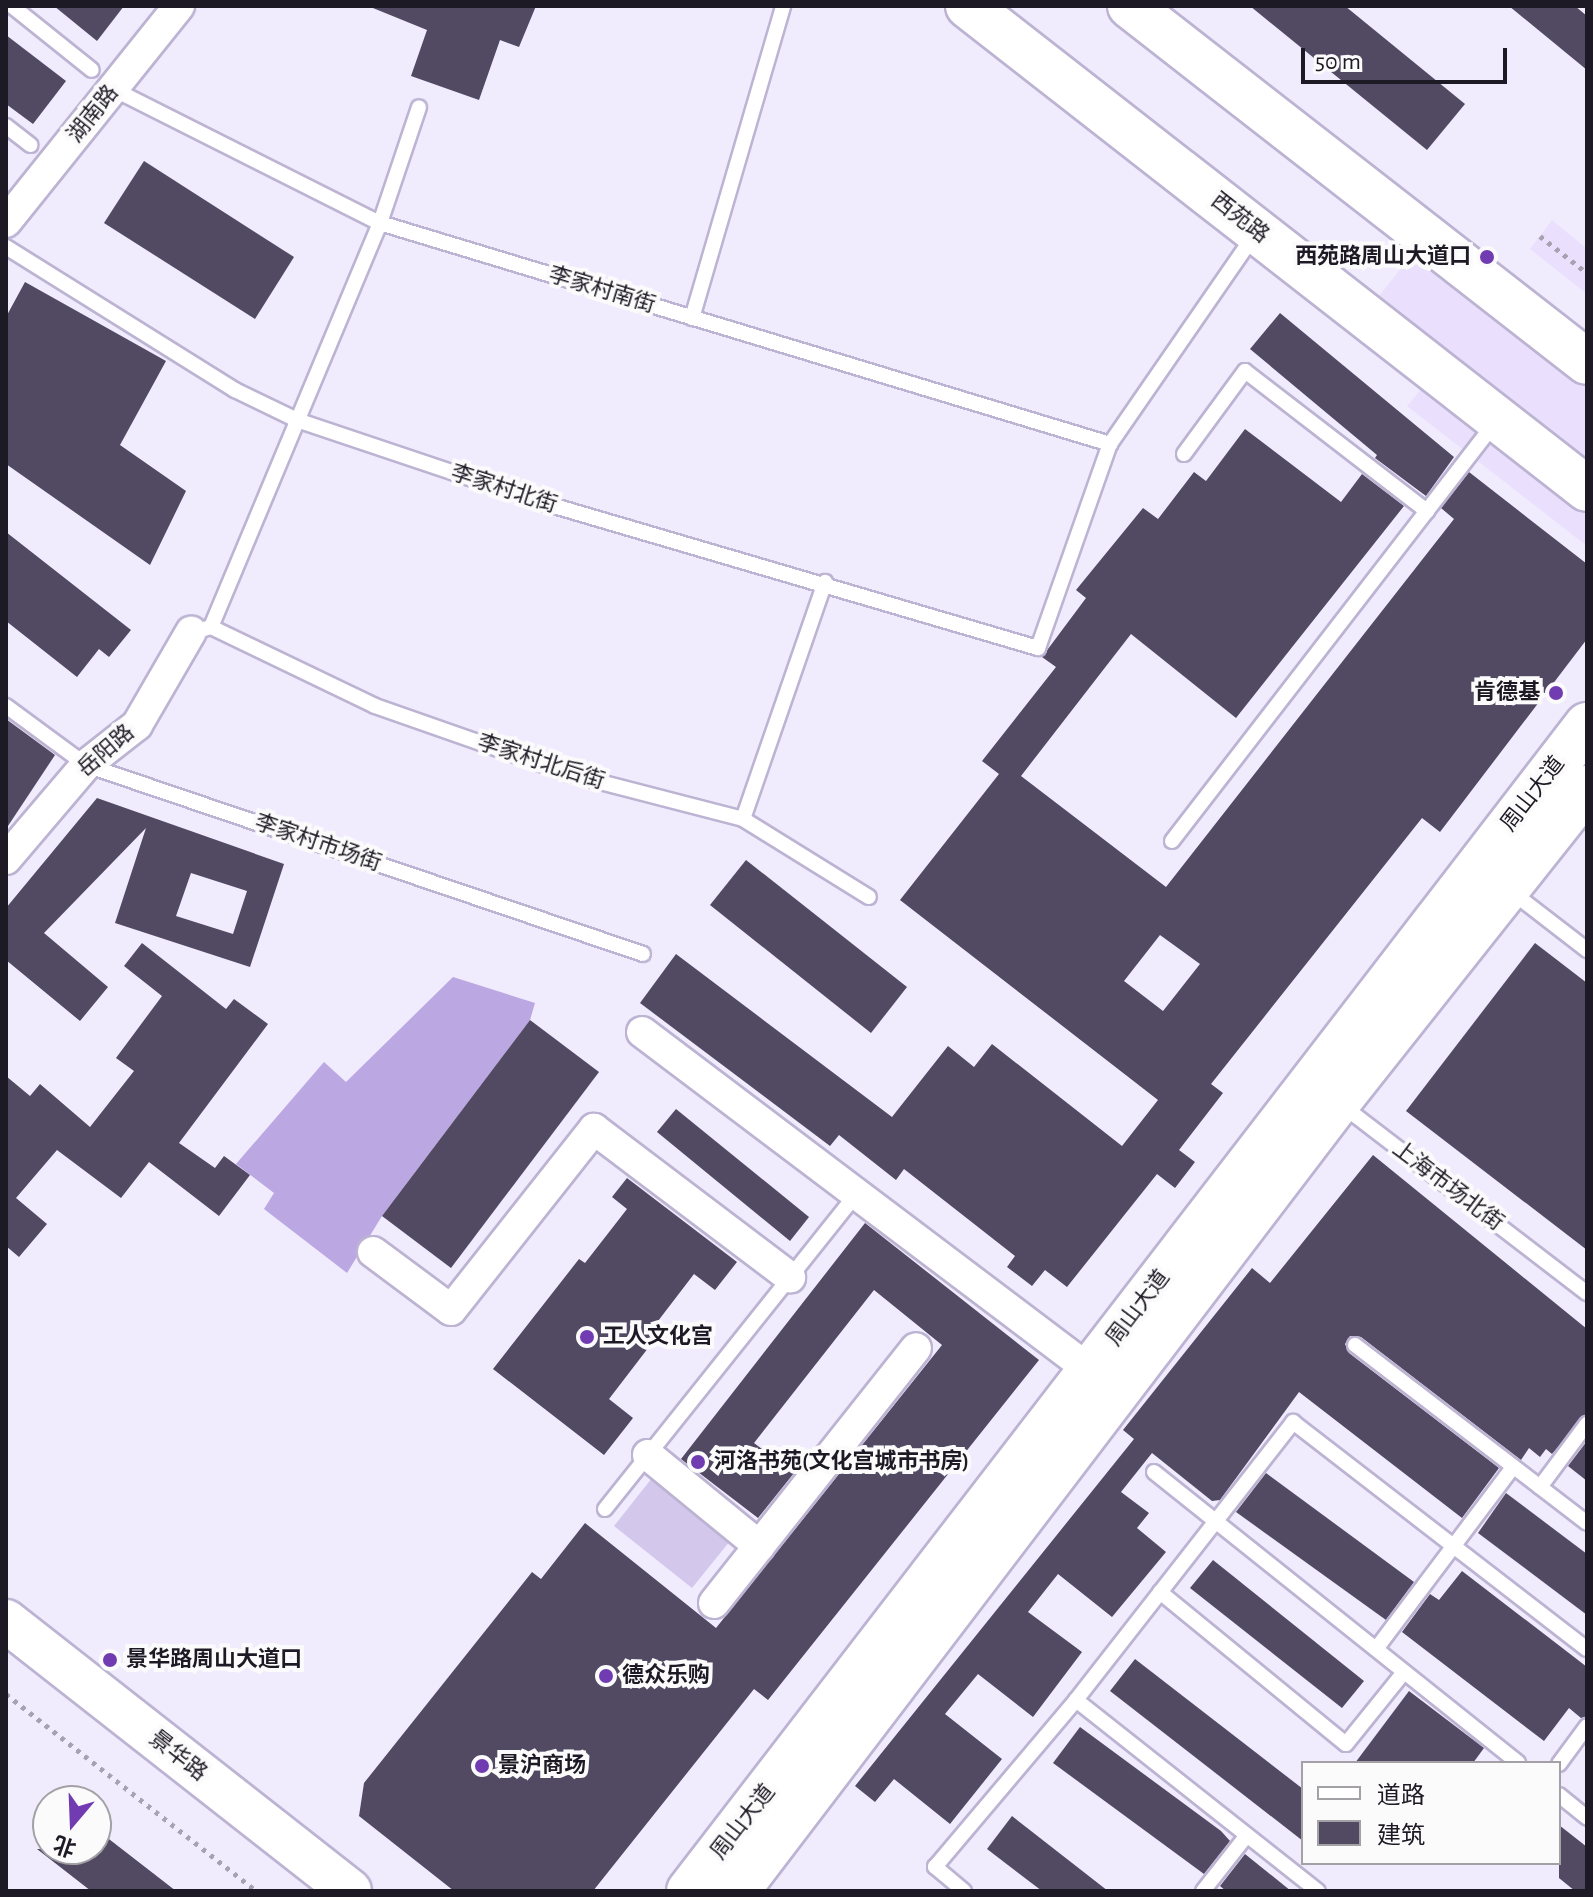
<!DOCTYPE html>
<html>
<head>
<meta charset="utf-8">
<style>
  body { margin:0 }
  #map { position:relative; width:1593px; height:1897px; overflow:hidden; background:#f1ebfe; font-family:"Alegreya Sans","Noto Sans SC",sans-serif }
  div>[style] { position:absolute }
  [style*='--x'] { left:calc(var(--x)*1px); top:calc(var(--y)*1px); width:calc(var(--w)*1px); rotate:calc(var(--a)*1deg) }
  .built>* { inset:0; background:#eae0fe }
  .green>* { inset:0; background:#d3c7ec }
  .forest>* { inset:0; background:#bba7e1 }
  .building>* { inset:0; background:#524963 }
  .path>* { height:5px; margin-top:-2.5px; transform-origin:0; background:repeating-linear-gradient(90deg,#a7a2b2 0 4px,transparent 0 10px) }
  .roads { filter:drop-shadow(2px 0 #bdb3d2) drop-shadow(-2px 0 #bdb3d2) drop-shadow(0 2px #bdb3d2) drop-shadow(0 -2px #bdb3d2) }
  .lane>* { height:14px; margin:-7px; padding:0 7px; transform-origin:7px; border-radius:7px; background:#fff }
  .street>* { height:30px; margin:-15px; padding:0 15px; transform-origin:15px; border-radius:15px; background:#fff }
  .secondary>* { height:42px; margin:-21px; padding:0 21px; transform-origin:21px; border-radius:21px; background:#fff }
  .primary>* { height:44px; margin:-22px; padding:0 22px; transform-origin:22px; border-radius:22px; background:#fff }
  .dots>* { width:22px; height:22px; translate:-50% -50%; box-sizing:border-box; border:4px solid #fbfbfb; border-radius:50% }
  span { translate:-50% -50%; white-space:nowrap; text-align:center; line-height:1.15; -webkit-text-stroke:8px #fbfbfb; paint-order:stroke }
  .street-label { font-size:22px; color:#1e1a25 }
  .poi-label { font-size:22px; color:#1e1a25; font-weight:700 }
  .right { translate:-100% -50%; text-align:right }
  .left { translate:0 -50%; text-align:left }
  .frame { position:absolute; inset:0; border:8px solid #1e1a25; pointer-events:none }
  .legend { position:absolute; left:1301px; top:1761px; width:260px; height:104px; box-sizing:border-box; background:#fbfbfb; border:2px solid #a3a1a5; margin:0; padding:10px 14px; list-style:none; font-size:24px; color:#1e1a25 }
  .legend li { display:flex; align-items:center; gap:16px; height:40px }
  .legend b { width:40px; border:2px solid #a3a1a5 }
  .north { position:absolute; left:32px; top:1785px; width:80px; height:80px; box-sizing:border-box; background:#fbfbfb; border:2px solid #a3a1a5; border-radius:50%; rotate:199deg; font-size:22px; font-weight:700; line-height:32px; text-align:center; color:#1e1a25 }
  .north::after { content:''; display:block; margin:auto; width:28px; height:36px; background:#713bb2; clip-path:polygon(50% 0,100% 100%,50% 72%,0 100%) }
  .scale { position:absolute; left:1301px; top:48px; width:206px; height:36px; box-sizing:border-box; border:4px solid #1e1a25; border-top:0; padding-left:10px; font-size:24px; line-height:28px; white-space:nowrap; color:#1e1a25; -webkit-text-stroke:6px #fbfbfb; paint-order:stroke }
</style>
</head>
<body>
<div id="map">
  <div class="built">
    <i style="clip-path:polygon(1552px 220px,1587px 249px,1587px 294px,1530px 249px)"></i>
    <i style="clip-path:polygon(1420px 245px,1587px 377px,1587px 486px,1366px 312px)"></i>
    <i style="clip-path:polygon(1429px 380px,1587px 503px,1587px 546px,1407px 406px)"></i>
  </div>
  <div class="green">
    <i style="clip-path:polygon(652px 1478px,730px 1541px,692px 1588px,614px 1526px)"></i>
  </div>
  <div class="forest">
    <i style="clip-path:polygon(453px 977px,535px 1003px,530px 1020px,382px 1216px,347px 1273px,264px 1209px,274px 1193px,236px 1164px,324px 1062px,346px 1082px)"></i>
  </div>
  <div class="building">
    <i style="clip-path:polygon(54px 6px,124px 6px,97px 41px)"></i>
    <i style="clip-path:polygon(368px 6px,536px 6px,519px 47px,500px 40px,479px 100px,411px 76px,427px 30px)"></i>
    <i style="clip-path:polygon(1250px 6px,1345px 6px,1465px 104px,1427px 150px)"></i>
    <i style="clip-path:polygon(1509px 6px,1575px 6px,1587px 16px,1587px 70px)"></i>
    <i style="clip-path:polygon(6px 35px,66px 81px,33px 124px,6px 104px)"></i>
    <i style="clip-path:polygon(144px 161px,294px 257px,255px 319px,104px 223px)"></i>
    <i style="clip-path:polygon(25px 282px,166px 361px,120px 445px,186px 491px,150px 565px,6px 464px,6px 317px)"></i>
    <i style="clip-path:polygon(1280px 313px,1454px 457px,1426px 496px,1375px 458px,1377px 455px,1250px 349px)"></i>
    <i style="clip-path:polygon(evenodd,1245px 429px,1341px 502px,1362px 474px,1404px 506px,1236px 718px,1131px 634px,1021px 776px,1166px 887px,1454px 519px,1441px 508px,1469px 472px,1587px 564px,1587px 639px,1440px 832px,1422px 818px,1211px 1084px,1223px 1093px,1179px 1150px,1195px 1162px,1175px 1188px,1157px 1174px,1067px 1287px,1045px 1270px,1032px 1286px,1007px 1267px,1015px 1256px,904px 1169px,896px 1180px,839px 1135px,830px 1146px,640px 1003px,676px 954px,892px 1117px,948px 1046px,974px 1067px,992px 1044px,1122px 1146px,1158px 1100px,900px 900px,999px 774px,982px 761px,1056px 667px,1042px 657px,1086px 598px,1076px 590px,1143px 508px,1158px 519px,1194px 472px,1206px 481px,1245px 429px,1160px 935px,1200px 964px,1163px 1011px,1124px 981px,1160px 935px)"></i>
    <i style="clip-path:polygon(6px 532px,131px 630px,109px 657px,99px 649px,77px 677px,6px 621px)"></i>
    <i style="clip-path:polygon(6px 719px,55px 755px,6px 829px)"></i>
    <i style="clip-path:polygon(evenodd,97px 798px,284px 864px,250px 967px,115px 923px,146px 828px,44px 933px,108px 987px,80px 1021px,6px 960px,6px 908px,97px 798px,191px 873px,247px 891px,233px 934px,176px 916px,191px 873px)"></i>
    <i style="clip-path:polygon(746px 860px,907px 987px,871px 1033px,710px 905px)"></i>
    <i style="clip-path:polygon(142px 943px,226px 1009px,234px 999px,268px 1024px,179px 1143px,215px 1168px,224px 1156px,250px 1175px,219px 1216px,149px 1162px,121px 1198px,57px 1150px,16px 1198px,47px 1224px,19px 1257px,6px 1246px,6px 1076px,30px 1096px,40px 1084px,90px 1127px,134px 1071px,116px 1058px,162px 996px,124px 966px)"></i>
    <i style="clip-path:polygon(1535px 943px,1587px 983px,1587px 1250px,1406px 1111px)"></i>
    <i style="clip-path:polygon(530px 1020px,599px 1072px,451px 1268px,382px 1216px)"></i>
    <i style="clip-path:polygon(676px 1109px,809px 1217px,790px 1241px,657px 1132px)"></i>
    <i style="clip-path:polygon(1373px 1155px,1587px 1329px,1587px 1414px,1552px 1454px,1546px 1449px,1540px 1457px,1529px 1448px,1521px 1460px,1361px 1337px,1350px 1336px,1345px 1344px,1349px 1353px,1499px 1468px,1462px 1518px,1299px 1392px,1220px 1500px,1212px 1501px,1152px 1453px,1121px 1492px,1149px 1513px,1137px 1528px,1166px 1552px,1112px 1617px,1058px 1574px,1028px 1612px,1082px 1652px,1033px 1717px,978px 1674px,945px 1714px,1002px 1759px,950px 1824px,894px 1779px,875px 1802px,855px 1786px,1134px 1439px,1123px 1430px,1252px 1268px,1270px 1283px)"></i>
    <i style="clip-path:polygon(627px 1178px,737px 1262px,715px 1290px,694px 1274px,658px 1321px,665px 1326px,609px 1399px,633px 1418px,604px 1455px,493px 1369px,579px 1259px,585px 1263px,627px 1209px,612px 1197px)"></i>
    <i style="clip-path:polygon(865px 1223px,1039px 1360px,768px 1700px,754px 1689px,593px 1891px,454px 1891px,359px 1816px,364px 1783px,532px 1572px,541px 1579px,585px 1523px,716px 1628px,942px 1345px,874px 1290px,754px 1443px,794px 1473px,758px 1518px,681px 1459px)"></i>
    <i style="clip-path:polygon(1587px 1441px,1587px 1481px,1568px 1466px)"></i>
    <i style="clip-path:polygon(1266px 1473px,1414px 1582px,1386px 1620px,1236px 1512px)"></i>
    <i style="clip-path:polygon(1506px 1493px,1587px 1554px,1587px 1615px,1478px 1533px)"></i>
    <i style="clip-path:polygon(1213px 1560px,1364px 1681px,1342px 1708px,1190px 1588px)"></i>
    <i style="clip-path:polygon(1462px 1571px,1587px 1667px,1587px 1716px,1581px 1718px,1569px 1708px,1544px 1741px,1402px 1632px,1430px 1594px,1439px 1600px)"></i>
    <i style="clip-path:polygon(1135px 1659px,1303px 1789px,1303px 1841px,1110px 1691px)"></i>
    <i style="clip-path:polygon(1409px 1691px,1484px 1748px,1473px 1763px,1355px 1763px)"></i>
    <i style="clip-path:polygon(1080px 1727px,1221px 1831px,1230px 1841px,1204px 1874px,1053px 1763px)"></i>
    <i style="clip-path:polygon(1012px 1816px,1108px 1891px,1042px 1891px,987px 1849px)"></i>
    <i style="clip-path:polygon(1559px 1825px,1587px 1847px,1587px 1891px,1575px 1891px,1559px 1878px)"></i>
    <i style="clip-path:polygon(96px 1829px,176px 1891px,91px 1891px,37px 1849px,96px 1849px)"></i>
    <i style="clip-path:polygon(1245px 1854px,1291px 1891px,1226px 1891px,1220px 1886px)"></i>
  </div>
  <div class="path">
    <i style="--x:1540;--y:236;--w:60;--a:38.2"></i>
    <i style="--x:6;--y:1694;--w:318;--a:38.2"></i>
  </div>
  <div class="roads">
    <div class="lane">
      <i style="--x:12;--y:6;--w:102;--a:38.7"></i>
      <i style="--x:113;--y:89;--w:299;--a:26.7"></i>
      <i style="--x:380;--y:223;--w:763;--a:16.84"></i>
      <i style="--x:6;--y:126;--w:31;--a:38"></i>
      <i style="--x:6;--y:247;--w:270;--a:32"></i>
      <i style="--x:235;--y:390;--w:69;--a:25.8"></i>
      <i style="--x:297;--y:420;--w:261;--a:18.6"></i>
      <i style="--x:544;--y:503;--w:515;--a:16.36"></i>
      <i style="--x:1038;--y:648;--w:216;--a:-70.6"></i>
      <i style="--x:1110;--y:444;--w:254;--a:-55.4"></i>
      <i style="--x:692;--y:318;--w:325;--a:-73.7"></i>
      <i style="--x:1184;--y:454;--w:103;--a:-53.7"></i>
      <i style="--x:1245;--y:371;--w:230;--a:37.6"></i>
      <i style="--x:211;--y:627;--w:182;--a:25.7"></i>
      <i style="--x:375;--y:706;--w:206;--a:19.3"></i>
      <i style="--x:569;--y:774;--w:180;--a:14.5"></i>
      <i style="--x:743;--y:819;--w:148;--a:31.8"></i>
      <i style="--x:204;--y:629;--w:7;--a:-16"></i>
      <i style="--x:211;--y:627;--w:438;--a:-67.3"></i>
      <i style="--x:380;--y:223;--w:122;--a:-71.4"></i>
      <i style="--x:6;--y:706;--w:99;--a:36.4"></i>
      <i style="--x:86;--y:765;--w:588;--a:18.74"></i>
      <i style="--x:743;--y:819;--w:251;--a:-70.9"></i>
      <i style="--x:1172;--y:841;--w:527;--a:-52.33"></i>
      <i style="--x:1512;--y:892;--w:95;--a:37.7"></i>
      <i style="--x:1343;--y:1106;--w:307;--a:37.5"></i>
      <i style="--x:1355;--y:1345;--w:292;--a:37.5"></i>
      <i style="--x:1154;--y:1472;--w:466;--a:38.6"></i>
      <i style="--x:1540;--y:1487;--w:79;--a:-53.3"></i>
      <i style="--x:605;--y:1509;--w:404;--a:-51.4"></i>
      <i style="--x:1160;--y:1592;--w:240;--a:39.3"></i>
      <i style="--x:1346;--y:1744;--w:92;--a:-51.1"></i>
      <i style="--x:1376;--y:1649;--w:228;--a:-53"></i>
      <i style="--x:1076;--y:1700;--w:308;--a:38.3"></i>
      <i style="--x:1559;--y:1764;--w:47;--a:-53.6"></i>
      <i style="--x:1559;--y:1795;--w:36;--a:39"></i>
      <i style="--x:964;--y:1891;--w:38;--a:-140"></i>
      <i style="--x:935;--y:1867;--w:219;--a:-49.8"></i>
      <i style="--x:1076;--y:1700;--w:353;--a:-52"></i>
      <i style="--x:1293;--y:1422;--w:371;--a:37.7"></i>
      <i style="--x:1203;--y:1891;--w:71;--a:-51.8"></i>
    </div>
    <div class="street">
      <i style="--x:6;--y:222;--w:277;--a:-51.3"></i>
      <i style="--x:6;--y:859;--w:123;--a:-49.6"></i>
      <i style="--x:86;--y:765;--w:65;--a:-38.1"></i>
      <i style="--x:137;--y:725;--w:108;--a:-59.9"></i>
      <i style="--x:642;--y:1032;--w:563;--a:37.05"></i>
      <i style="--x:373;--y:1252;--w:97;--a:36.6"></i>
      <i style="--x:451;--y:1310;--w:231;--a:-51.7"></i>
      <i style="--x:594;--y:1129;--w:246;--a:37.1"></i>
      <i style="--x:648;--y:1455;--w:144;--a:39.3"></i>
      <i style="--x:714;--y:1603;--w:325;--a:-51.6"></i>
    </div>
    <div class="secondary">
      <i style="--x:6;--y:1621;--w:437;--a:38.1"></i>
    </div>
    <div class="primary">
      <i style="--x:968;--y:6;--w:785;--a:37.96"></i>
      <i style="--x:1130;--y:6;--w:579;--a:37.92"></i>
      <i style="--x:689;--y:1891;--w:1472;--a:-52.4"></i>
      <i style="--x:737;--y:1891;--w:992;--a:-52.7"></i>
      <i style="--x:1338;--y:1102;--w:401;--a:-51.6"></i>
    </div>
  </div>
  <div class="dots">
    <i style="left:1487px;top:257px;background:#713bb2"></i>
    <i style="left:1556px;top:693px;background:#713bb2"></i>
    <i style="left:587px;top:1337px;background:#713bb2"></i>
    <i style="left:698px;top:1462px;background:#713bb2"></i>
    <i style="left:110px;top:1660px;background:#713bb2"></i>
    <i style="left:606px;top:1676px;background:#713bb2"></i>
    <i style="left:482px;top:1766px;background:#713bb2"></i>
  </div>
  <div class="street-label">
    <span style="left:93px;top:114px;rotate:-51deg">湖南路</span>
    <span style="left:1240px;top:218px;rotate:38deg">西苑路</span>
    <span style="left:602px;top:290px;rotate:17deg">李家村南街</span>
    <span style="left:504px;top:489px;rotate:18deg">李家村北街</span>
    <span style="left:106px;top:751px;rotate:-41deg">岳阳路</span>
    <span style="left:541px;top:762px;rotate:18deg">李家村北后街</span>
    <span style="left:1533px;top:794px;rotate:-52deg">周山大道</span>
    <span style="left:318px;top:843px;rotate:19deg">李家村市场街</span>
    <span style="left:1448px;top:1186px;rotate:37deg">上海市场北街</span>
    <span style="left:1138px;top:1308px;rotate:-53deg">周山大道</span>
    <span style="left:178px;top:1756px;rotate:38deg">景华路</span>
    <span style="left:743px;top:1822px;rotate:-52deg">周山大道</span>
  </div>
  <div class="poi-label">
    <span class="right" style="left:1471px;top:257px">西苑路周山大道口</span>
    <span class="right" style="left:1540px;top:693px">肯德基</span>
    <span class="left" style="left:603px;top:1337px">工人文化宫</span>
    <span class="left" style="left:714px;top:1462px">河洛书苑(文化宫城市书房)</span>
    <span class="left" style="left:126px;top:1660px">景华路周山大道口</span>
    <span class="left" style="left:622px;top:1676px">德众乐购</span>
    <span class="left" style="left:498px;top:1766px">景沪商场</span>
  </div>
  <div class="frame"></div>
  <ul class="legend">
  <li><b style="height:10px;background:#fff"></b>道路</li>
  <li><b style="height:22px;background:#524963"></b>建筑</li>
  </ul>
  <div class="north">北</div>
  <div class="scale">50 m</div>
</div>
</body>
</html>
